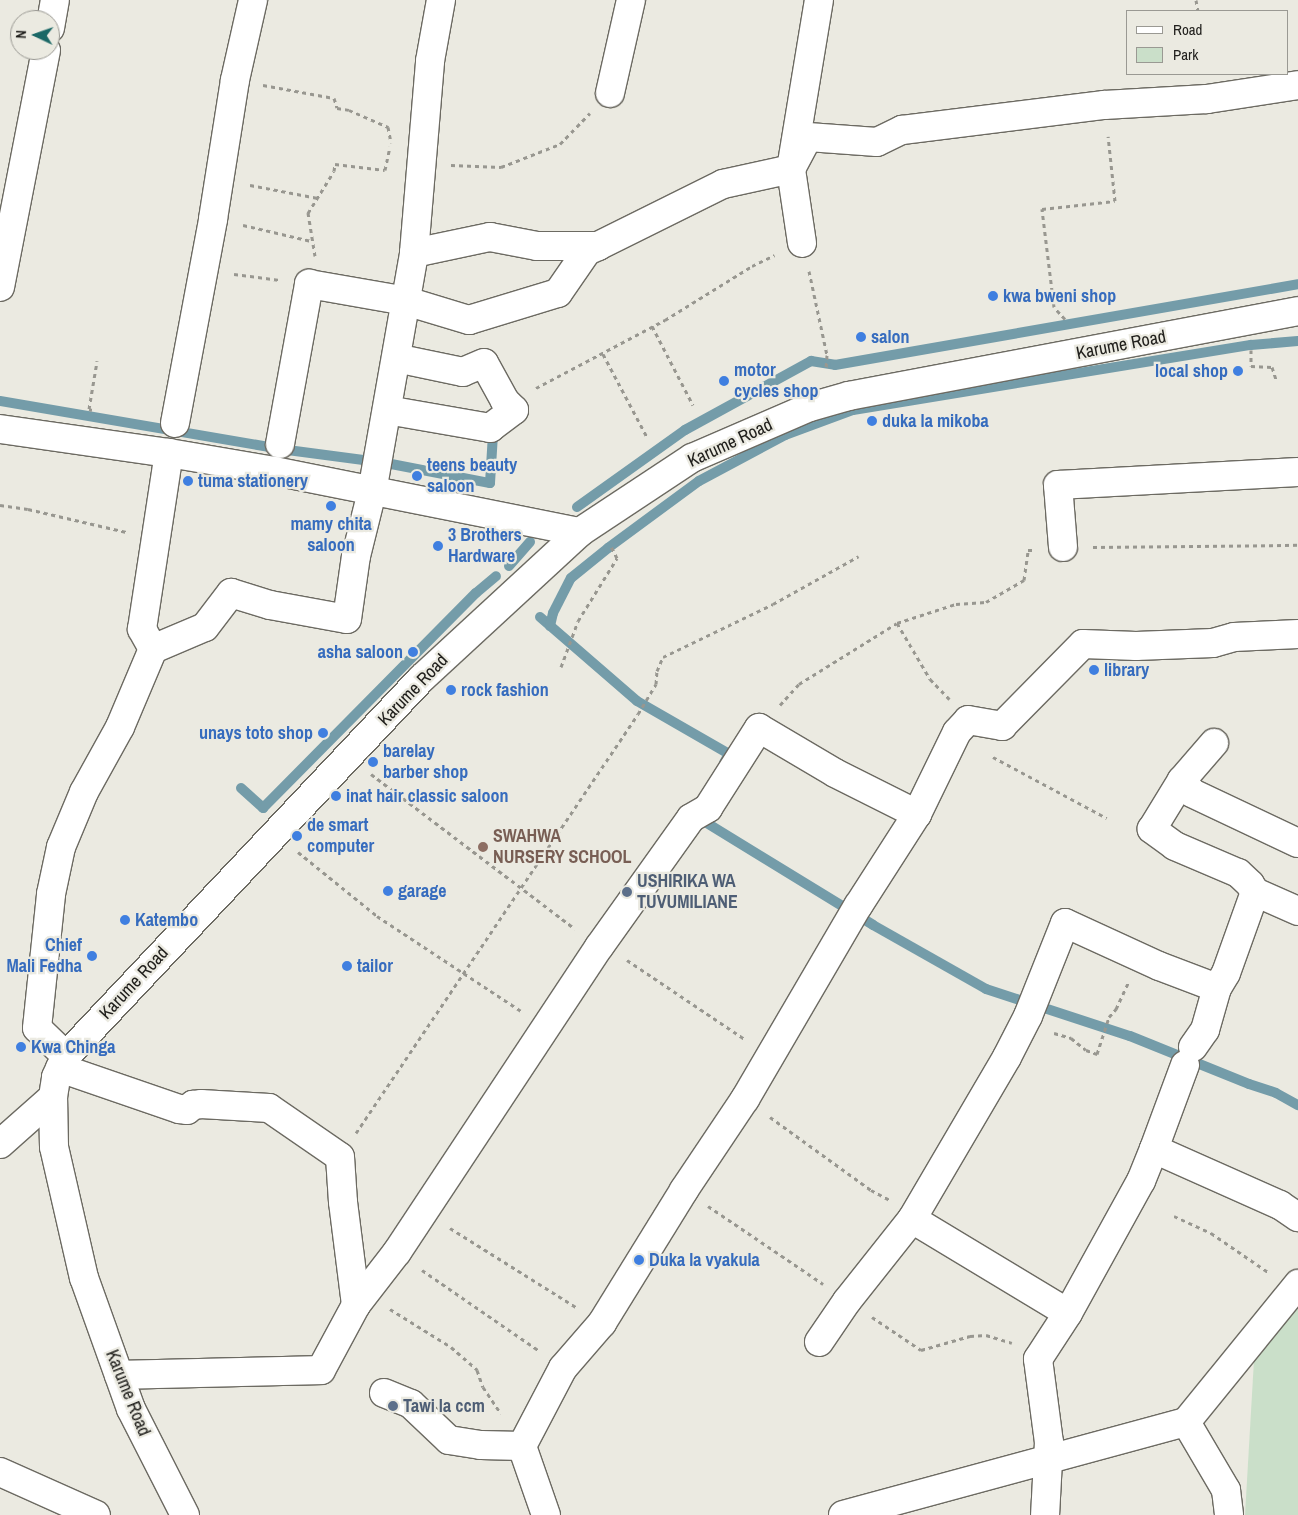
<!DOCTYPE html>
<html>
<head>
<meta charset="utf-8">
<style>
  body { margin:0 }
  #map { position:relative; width:1298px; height:1515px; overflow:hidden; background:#ebeae1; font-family:"Archivo Narrow",sans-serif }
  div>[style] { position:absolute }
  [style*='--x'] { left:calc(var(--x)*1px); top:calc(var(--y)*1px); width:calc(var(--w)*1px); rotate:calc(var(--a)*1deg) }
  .green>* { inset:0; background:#cadfc9 }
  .stream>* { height:10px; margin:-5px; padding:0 5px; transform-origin:5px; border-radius:5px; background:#749ca9 }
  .path>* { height:3px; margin-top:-1.5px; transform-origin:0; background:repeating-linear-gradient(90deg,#989790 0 4px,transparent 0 8px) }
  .roads { filter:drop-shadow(1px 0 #6c6a62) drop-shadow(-1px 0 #6c6a62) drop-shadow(0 1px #6c6a62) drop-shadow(0 -1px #6c6a62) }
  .minor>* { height:28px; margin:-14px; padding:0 14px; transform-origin:14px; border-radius:14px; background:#fff }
  .major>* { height:28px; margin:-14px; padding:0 14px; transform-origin:14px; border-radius:14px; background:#fff }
  .dots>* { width:14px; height:14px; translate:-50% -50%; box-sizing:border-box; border:2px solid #ebeae1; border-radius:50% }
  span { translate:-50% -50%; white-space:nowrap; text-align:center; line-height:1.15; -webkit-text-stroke:4.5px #ebeae1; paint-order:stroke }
  .shop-label { font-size:18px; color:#366cbe; font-weight:700 }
  .left { translate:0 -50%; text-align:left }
  .right { translate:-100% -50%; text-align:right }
  .street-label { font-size:18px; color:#21201d }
  .education-label { font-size:18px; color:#785e54; font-weight:700 }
  .service-label { font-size:18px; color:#4e5e75; font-weight:700 }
  .legend { position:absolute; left:1126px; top:10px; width:162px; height:65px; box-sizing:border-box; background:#ebeae1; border:1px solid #9a9993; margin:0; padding:6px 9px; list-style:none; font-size:15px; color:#21201d }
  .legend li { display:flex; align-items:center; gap:10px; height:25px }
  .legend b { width:25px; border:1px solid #9a9993 }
  .north { position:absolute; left:10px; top:10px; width:50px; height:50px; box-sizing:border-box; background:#ebeae1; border:1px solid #9a9993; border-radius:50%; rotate:273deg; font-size:14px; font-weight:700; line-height:20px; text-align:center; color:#21201d }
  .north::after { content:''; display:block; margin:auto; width:18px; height:22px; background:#1b6866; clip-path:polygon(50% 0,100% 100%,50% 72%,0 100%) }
</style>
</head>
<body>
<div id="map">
  <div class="green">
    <i style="clip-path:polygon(1298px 1307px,1298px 1515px,1245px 1515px,1254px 1360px)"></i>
  </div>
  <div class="stream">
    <i style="--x:0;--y:401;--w:284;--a:9.7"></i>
    <i style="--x:280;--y:449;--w:107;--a:7.5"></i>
    <i style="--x:386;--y:463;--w:106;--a:10.9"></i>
    <i style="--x:490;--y:483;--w:49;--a:-86.5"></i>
    <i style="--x:577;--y:507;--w:133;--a:-35.5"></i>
    <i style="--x:685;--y:430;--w:144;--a:-28.7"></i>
    <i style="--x:811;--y:361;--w:24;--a:9"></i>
    <i style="--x:835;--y:365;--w:470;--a:-9.9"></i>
    <i style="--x:509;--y:566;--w:32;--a:-49"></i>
    <i style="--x:540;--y:617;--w:128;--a:40.9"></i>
    <i style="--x:637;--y:701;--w:106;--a:29.9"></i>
    <i style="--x:729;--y:754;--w:10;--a:119"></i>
    <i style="--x:550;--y:626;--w:13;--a:-77"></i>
    <i style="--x:553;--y:613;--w:39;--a:-63"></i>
    <i style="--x:571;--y:578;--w:48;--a:-39"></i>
    <i style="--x:608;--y:548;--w:113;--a:-36.4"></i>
    <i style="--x:699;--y:481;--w:98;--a:-28.1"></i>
    <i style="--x:785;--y:435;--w:72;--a:-20.2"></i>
    <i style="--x:853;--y:410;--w:403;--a:-9.3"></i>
    <i style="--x:1251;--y:345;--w:47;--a:-4.9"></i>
    <i style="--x:241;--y:788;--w:30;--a:42"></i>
    <i style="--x:263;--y:808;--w:303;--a:-45.3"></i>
    <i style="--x:476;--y:593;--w:26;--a:-40"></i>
    <i style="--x:697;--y:817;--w:206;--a:31.5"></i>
    <i style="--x:873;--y:925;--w:130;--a:29.5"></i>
    <i style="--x:986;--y:989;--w:151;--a:18.1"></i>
    <i style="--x:1130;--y:1036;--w:128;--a:22"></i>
    <i style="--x:1249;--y:1084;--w:28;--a:18"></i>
    <i style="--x:1276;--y:1093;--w:25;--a:29"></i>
  </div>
  <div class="path">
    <i style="--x:1196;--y:0;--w:11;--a:80"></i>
    <i style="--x:263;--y:85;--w:72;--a:10.4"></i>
    <i style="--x:334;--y:98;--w:10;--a:73"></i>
    <i style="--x:337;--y:108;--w:12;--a:9"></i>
    <i style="--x:349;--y:110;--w:43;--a:23.6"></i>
    <i style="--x:388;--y:127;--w:16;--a:79"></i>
    <i style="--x:451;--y:165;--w:50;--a:2.3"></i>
    <i style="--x:501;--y:167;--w:63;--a:-21.3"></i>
    <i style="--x:560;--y:144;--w:43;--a:-45.9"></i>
    <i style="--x:250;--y:185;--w:69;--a:10.8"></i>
    <i style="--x:243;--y:225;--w:70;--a:13.2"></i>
    <i style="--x:315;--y:256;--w:44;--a:-99.2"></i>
    <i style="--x:308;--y:213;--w:49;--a:-58.2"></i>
    <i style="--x:334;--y:171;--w:7;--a:-82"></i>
    <i style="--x:335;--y:164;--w:50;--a:6.8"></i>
    <i style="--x:385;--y:170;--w:24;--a:-78"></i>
    <i style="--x:809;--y:271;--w:86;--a:77.9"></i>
    <i style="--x:827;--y:355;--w:15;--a:94"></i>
    <i style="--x:234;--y:274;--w:46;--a:7.4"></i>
    <i style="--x:1065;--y:319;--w:16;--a:-133"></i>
    <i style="--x:1054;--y:307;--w:99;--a:-97"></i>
    <i style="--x:1042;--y:209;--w:73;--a:-6.3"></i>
    <i style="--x:1115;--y:201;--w:65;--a:-96.1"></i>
    <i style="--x:652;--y:326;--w:89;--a:62.6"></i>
    <i style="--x:1251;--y:350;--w:16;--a:90"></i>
    <i style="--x:1251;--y:366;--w:21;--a:3"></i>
    <i style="--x:1272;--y:367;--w:13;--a:72"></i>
    <i style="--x:603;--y:354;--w:94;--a:62.1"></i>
    <i style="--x:536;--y:388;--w:146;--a:-27.8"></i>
    <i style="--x:665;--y:320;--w:102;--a:-31.8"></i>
    <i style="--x:752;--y:266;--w:25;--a:-26"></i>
    <i style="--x:92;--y:410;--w:3;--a:-162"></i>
    <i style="--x:89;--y:409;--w:49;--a:-80.5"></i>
    <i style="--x:0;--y:505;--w:28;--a:8"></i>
    <i style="--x:28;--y:509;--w:101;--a:13.2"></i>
    <i style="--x:1093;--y:547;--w:205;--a:-0.6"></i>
    <i style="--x:897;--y:623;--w:62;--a:-17.9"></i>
    <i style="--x:956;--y:604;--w:30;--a:-4"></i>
    <i style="--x:986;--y:602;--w:44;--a:-30.1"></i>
    <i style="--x:1024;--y:580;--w:30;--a:-82"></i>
    <i style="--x:1028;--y:550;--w:7;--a:0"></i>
    <i style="--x:561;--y:667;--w:49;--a:-69.7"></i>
    <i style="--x:578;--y:621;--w:74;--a:-58.2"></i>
    <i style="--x:617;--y:558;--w:13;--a:-117"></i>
    <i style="--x:780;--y:705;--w:28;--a:-48"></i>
    <i style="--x:799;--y:684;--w:115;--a:-31.9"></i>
    <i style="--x:897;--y:623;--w:65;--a:59.5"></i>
    <i style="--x:930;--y:679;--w:28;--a:46"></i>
    <i style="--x:993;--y:757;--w:129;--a:28.2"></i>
    <i style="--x:371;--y:774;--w:256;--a:37.2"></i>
    <i style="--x:298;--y:852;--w:102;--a:39"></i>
    <i style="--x:377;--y:916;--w:173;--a:33.4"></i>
    <i style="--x:627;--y:960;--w:143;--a:33.9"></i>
    <i style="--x:1054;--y:1033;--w:18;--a:16"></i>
    <i style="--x:1071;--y:1038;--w:19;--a:39"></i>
    <i style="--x:1086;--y:1050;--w:12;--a:20"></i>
    <i style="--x:1097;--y:1054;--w:39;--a:-72"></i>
    <i style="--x:1109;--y:1017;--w:11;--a:-49"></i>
    <i style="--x:1116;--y:1009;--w:29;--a:-65"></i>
    <i style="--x:770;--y:1117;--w:125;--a:35.9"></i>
    <i style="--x:871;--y:1190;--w:21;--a:28"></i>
    <i style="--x:356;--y:1133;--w:505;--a:-56.06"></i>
    <i style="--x:638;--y:714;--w:35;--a:-59"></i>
    <i style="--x:656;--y:684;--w:13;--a:-86"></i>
    <i style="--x:657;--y:671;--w:15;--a:-67"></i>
    <i style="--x:663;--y:657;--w:122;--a:-25.7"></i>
    <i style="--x:773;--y:604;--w:98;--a:-29.2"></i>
    <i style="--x:708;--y:1206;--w:139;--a:34.1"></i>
    <i style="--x:1174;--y:1216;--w:41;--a:24.7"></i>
    <i style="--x:1211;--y:1233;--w:69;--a:34.4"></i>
    <i style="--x:450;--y:1228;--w:149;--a:32.1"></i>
    <i style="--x:422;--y:1270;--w:141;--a:34.6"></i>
    <i style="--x:390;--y:1309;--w:72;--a:31.9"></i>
    <i style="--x:451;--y:1347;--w:35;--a:41"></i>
    <i style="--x:477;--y:1370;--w:18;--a:71"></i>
    <i style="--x:483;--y:1387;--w:32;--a:56"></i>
    <i style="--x:872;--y:1317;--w:59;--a:34"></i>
    <i style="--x:921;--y:1350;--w:51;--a:-15.9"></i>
    <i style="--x:970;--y:1336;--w:16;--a:-4"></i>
    <i style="--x:986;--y:1335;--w:27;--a:17"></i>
  </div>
  <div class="roads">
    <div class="minor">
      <i style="--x:50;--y:28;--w:28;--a:-80"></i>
      <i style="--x:610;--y:93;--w:95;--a:-77.3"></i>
      <i style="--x:802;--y:243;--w:75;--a:-98.5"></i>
      <i style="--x:791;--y:169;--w:171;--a:-80.6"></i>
      <i style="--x:414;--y:253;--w:78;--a:-11.9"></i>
      <i style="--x:490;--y:237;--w:48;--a:10.8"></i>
      <i style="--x:537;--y:246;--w:61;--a:0"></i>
      <i style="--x:598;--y:246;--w:140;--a:-26.4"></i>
      <i style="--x:723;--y:184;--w:70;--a:-12.4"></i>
      <i style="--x:791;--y:169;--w:36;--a:-62"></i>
      <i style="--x:808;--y:137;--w:69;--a:4.1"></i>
      <i style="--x:877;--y:142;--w:28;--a:-26"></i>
      <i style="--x:902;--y:130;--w:204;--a:-7.1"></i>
      <i style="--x:1104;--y:105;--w:103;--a:-3.3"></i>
      <i style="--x:1207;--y:99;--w:92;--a:-8.7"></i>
      <i style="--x:0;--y:287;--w:241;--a:-79"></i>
      <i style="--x:387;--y:410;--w:105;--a:9.9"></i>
      <i style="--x:490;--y:428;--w:30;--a:-37"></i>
      <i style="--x:514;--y:410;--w:13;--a:-135"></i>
      <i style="--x:505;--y:401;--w:43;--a:-118.9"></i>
      <i style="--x:484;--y:363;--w:23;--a:157"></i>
      <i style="--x:463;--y:372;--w:68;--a:-168.2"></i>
      <i style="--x:175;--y:423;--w:208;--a:-79.4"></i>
      <i style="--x:213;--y:219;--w:141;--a:-81"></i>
      <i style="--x:235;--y:80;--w:82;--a:-77.3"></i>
      <i style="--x:0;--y:429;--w:171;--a:8.1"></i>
      <i style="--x:169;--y:453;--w:107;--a:9.7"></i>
      <i style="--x:274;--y:471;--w:312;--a:11.3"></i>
      <i style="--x:280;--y:444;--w:163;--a:-79.7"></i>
      <i style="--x:309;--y:284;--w:98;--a:9.9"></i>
      <i style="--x:406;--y:301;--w:66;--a:16.8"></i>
      <i style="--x:469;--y:320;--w:93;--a:-16.9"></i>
      <i style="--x:558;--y:293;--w:51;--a:-55.4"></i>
      <i style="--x:587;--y:251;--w:12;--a:-24"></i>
      <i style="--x:1063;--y:547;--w:62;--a:-94.6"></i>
      <i style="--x:1058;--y:485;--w:240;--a:-3.1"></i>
      <i style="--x:153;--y:649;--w:56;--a:-22.9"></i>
      <i style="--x:205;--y:627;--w:43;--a:-52.6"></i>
      <i style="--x:231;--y:593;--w:41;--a:17.1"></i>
      <i style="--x:270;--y:605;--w:78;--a:10.3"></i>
      <i style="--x:347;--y:619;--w:64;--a:-81.9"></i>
      <i style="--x:356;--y:556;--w:66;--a:-76"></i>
      <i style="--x:372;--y:492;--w:243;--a:-80"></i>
      <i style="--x:414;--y:253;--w:193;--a:-85.2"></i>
      <i style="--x:430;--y:61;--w:62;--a:-79.8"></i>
      <i style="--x:1182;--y:780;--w:49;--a:-49.1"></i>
      <i style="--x:1255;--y:892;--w:9;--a:-122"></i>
      <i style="--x:1250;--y:884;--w:16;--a:-137"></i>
      <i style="--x:1238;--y:873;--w:69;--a:-156.8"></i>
      <i style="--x:1175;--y:846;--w:29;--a:-144"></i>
      <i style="--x:1152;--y:829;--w:57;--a:-58.5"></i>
      <i style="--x:1182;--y:780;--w:16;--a:52"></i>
      <i style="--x:1192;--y:793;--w:117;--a:25.3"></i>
      <i style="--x:1193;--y:1047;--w:21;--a:-55"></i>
      <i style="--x:1205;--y:1030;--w:44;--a:-74.1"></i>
      <i style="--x:1217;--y:988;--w:17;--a:-59"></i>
      <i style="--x:1226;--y:973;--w:86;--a:-70.3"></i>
      <i style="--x:1255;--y:892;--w:47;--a:23.8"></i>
      <i style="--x:66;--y:1056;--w:40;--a:-136"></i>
      <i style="--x:37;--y:1028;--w:135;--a:-84"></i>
      <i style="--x:51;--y:894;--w:48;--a:-78"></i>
      <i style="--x:61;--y:847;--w:60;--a:-67.3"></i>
      <i style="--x:84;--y:792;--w:74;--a:-61"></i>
      <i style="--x:120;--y:727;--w:85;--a:-67.1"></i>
      <i style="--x:153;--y:649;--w:23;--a:-119"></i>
      <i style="--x:142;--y:629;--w:178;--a:-81.3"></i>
      <i style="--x:1185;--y:1065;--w:90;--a:110.3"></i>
      <i style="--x:1154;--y:1149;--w:138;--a:24"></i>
      <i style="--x:1280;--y:1205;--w:22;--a:34"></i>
      <i style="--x:60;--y:1068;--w:126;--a:19"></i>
      <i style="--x:179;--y:1109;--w:8;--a:7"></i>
      <i style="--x:187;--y:1110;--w:8;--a:-40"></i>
      <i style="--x:193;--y:1105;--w:8;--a:-7"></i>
      <i style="--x:201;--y:1104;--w:68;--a:3.4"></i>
      <i style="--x:269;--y:1108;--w:86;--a:34.6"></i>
      <i style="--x:340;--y:1157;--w:45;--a:86.2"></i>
      <i style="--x:343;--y:1202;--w:104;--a:82.8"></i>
      <i style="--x:0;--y:1144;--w:71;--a:-41.6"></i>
      <i style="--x:912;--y:1219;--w:188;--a:-59.6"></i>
      <i style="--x:1007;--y:1057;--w:46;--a:-62.9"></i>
      <i style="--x:1028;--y:1016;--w:100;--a:-68.3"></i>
      <i style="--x:1065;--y:923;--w:103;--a:24.6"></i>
      <i style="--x:1159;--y:966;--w:62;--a:20.8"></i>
      <i style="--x:1068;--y:1313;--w:151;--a:-61.1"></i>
      <i style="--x:1141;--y:1181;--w:35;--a:-68"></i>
      <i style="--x:819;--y:1342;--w:50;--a:-55.7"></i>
      <i style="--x:847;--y:1301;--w:105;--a:-51.6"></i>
      <i style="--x:912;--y:1219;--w:182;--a:31.1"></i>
      <i style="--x:1068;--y:1313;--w:55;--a:123.1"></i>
      <i style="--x:1038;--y:1359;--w:84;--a:82.5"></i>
      <i style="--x:1049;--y:1442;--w:73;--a:93.1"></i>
      <i style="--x:119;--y:1375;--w:202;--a:-1.4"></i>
      <i style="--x:321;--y:1370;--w:74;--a:-61.7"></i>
      <i style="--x:356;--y:1305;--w:67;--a:-52.3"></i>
      <i style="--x:397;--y:1252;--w:366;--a:-56.5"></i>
      <i style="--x:599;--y:947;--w:158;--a:-54.5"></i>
      <i style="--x:691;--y:818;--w:20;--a:-30"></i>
      <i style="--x:708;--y:808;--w:95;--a:-57.5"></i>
      <i style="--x:759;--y:728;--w:88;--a:30.6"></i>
      <i style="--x:835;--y:773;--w:92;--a:26.6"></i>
      <i style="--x:384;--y:1393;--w:29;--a:22"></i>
      <i style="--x:411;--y:1404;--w:52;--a:43.5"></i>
      <i style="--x:449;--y:1440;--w:32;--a:9"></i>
      <i style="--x:481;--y:1445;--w:41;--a:1.4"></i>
      <i style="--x:1186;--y:1422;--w:79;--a:59.5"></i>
      <i style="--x:1226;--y:1490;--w:25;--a:83"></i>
      <i style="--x:0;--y:1472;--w:105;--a:24.1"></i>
      <i style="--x:546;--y:1515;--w:73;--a:-109.2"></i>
      <i style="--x:522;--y:1446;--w:88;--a:-62.3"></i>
      <i style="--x:563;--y:1368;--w:60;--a:-49.1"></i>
      <i style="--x:602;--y:1323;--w:156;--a:-58.3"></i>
      <i style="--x:684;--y:1190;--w:110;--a:-56.2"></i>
      <i style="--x:745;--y:1099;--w:224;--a:-59.7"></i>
      <i style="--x:858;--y:906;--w:109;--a:-57.3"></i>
      <i style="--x:917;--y:814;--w:91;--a:-64"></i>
      <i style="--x:957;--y:732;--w:16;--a:-47"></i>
      <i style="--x:968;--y:720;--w:35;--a:10"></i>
      <i style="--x:1002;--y:726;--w:115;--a:-45.4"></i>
      <i style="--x:1083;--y:644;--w:53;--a:2.2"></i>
      <i style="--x:1136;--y:646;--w:77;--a:-2.2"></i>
      <i style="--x:1213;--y:643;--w:22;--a:-16"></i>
      <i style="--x:1234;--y:637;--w:64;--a:-2.7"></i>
      <i style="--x:843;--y:1515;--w:355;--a:-15.2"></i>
      <i style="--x:1186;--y:1422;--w:178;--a:-50.9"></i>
    </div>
    <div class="major">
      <i style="--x:185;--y:1515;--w:119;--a:-117"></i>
      <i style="--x:131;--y:1409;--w:139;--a:-109.7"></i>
      <i style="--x:84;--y:1278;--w:134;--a:-102.9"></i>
      <i style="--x:54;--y:1147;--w:50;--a:-91.1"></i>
      <i style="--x:53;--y:1097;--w:20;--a:-81"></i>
      <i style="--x:56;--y:1077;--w:23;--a:-65"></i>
      <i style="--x:66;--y:1056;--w:519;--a:-46.72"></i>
      <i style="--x:422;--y:678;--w:215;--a:-42.7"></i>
      <i style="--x:580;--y:532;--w:134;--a:-33.5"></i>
      <i style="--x:692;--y:458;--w:129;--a:-23.4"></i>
      <i style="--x:810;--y:407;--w:41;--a:-15.8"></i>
      <i style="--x:849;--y:396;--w:457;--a:-10.7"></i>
    </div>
  </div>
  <div class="dots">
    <i style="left:993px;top:296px;background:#3f7fe0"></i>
    <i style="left:861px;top:337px;background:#3f7fe0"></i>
    <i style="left:1238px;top:371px;background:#3f7fe0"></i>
    <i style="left:724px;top:381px;background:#3f7fe0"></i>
    <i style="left:872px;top:421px;background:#3f7fe0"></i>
    <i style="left:417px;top:476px;background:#3f7fe0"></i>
    <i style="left:188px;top:481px;background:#3f7fe0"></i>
    <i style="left:331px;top:506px;background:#3f7fe0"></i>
    <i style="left:438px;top:546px;background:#3f7fe0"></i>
    <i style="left:413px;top:652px;background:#3f7fe0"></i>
    <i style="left:1094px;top:670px;background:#3f7fe0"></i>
    <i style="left:451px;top:690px;background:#3f7fe0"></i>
    <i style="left:323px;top:733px;background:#3f7fe0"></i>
    <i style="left:373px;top:762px;background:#3f7fe0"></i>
    <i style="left:336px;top:796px;background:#3f7fe0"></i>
    <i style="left:297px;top:836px;background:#3f7fe0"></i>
    <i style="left:483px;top:847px;background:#8d6e63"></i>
    <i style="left:388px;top:891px;background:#3f7fe0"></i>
    <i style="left:627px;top:892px;background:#5c6f8a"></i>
    <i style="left:125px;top:920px;background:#3f7fe0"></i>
    <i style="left:92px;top:956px;background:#3f7fe0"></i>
    <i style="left:347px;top:966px;background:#3f7fe0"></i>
    <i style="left:21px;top:1047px;background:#3f7fe0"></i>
    <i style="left:639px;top:1260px;background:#3f7fe0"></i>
    <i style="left:393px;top:1406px;background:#5c6f8a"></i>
  </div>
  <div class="shop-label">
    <span class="left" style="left:1003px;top:296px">kwa bweni shop</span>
    <span class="left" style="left:871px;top:337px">salon</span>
    <span class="left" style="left:734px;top:381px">motor<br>cycles shop</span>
    <span class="right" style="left:1228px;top:371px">local shop</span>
    <span class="left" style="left:882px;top:421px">duka la mikoba</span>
    <span class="left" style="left:427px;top:476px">teens beauty<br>saloon</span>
    <span class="left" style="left:198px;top:481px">tuma stationery</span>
    <span style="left:331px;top:535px">mamy chita<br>saloon</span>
    <span class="left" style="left:448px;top:546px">3 Brothers<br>Hardware</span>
    <span class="right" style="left:403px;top:652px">asha saloon</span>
    <span class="left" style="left:1104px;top:670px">library</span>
    <span class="left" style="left:461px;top:690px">rock fashion</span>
    <span class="right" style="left:313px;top:733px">unays toto shop</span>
    <span class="left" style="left:383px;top:762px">barelay<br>barber shop</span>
    <span class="left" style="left:346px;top:796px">inat hair classic saloon</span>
    <span class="left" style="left:307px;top:836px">de smart<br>computer</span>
    <span class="left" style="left:398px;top:891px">garage</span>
    <span class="left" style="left:135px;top:920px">Katembo</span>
    <span class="right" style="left:82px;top:956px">Chief<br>Mali Fedha</span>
    <span class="left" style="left:357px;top:966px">tailor</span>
    <span class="left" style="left:31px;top:1047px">Kwa Chinga</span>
    <span class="left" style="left:649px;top:1260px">Duka la vyakula</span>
  </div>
  <div class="street-label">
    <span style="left:1121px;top:345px;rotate:-11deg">Karume Road</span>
    <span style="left:730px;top:443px;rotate:-25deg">Karume Road</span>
    <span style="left:413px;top:690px;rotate:-46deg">Karume Road</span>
    <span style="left:134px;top:983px;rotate:-47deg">Karume Road</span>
    <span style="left:128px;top:1393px;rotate:68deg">Karume Road</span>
  </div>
  <div class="education-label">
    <span class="left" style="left:493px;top:847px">SWAHWA<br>NURSERY SCHOOL</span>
  </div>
  <div class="service-label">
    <span class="left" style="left:637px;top:892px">USHIRIKA WA<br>TUVUMILIANE</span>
    <span class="left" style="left:403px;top:1406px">Tawi la ccm</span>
  </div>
  <ul class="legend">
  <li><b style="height:6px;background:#fff"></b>Road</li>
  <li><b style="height:14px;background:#cadfc9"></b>Park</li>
  </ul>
  <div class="north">N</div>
</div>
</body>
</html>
